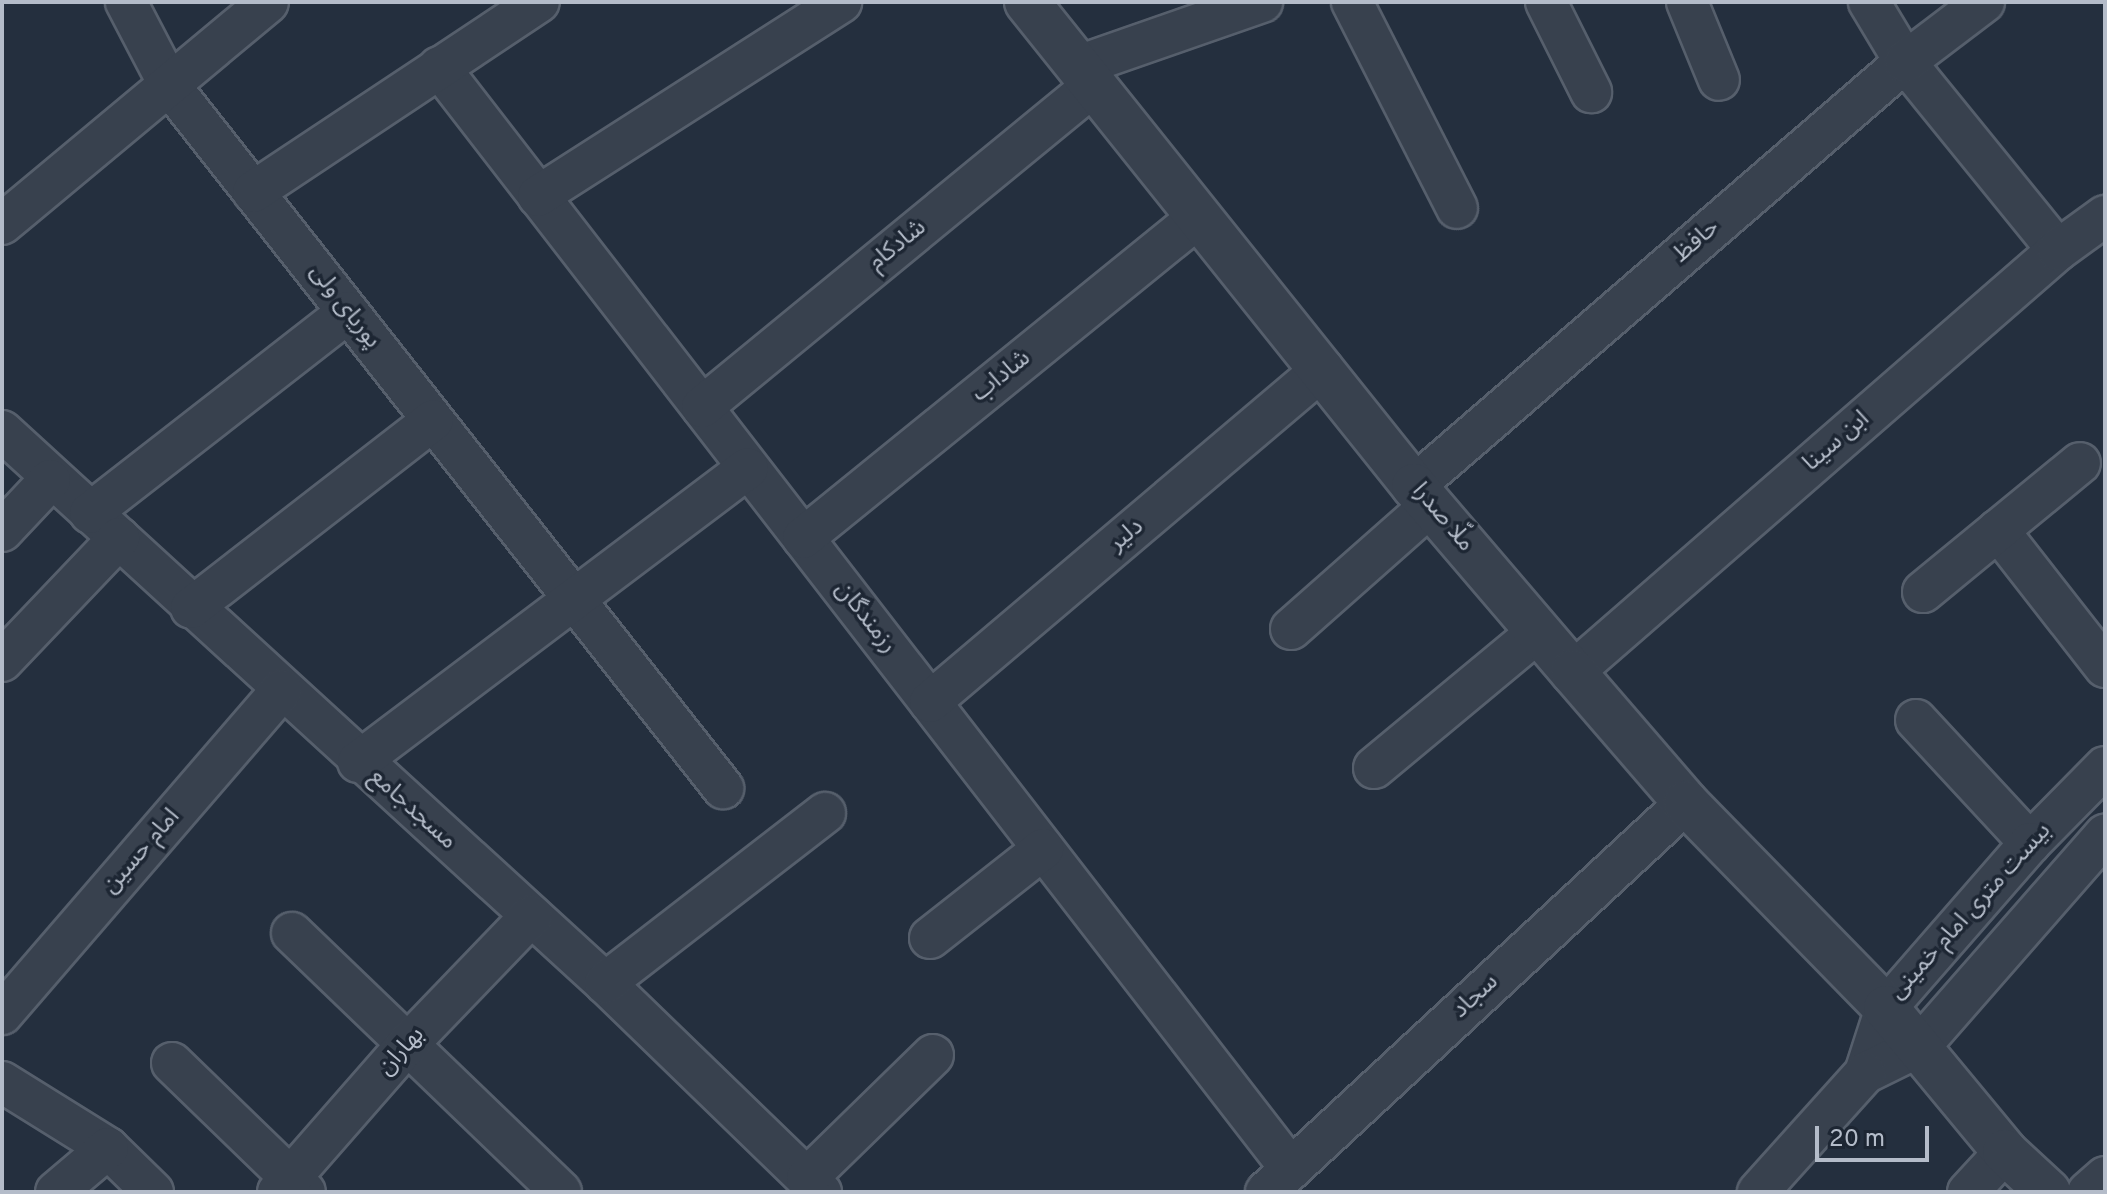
<!DOCTYPE html>
<html>
<head>
<meta charset="utf-8">
<style>
  body { margin:0 }
  #map { position:relative; width:2107px; height:1194px; overflow:hidden; background:#242f3e; font-family:Overpass,"Noto Sans Arabic",sans-serif }
  div>[style] { position:absolute }
  [style*='--x'] { left:calc(var(--x)*1px); top:calc(var(--y)*1px); width:calc(var(--w)*1px); rotate:calc(var(--a)*1deg) }
  .roads { filter:drop-shadow(2px 0 #565f6c) drop-shadow(-2px 0 #565f6c) drop-shadow(0 2px #565f6c) drop-shadow(0 -2px #565f6c) }
  .minor>* { height:40px; margin:-20px; padding:0 20px; transform-origin:20px; border-radius:20px; background:#38414e }
  .tertiary>* { height:44px; margin:-22px; padding:0 22px; transform-origin:22px; border-radius:22px; background:#38414e }
  span { translate:-50% -50%; white-space:nowrap; text-align:center; line-height:1.15; -webkit-text-stroke:7px #1d2633; paint-order:stroke }
  .street-label { font-size:24px; color:#b4bcc9 }
  .frame { position:absolute; inset:0; border:4px solid #b4bcc9; pointer-events:none }
  .scale { position:absolute; left:1815px; top:1126px; width:114px; height:36px; box-sizing:border-box; border:4px solid #b4bcc9; border-top:0; padding-left:10px; font-size:24px; line-height:28px; white-space:nowrap; color:#b4bcc9; -webkit-text-stroke:6px #1d2633; paint-order:stroke }
</style>
</head>
<body>
<div id="map">
  <div class="roads">
    <div class="minor">
      <i style="--x:126;--y:2;--w:95;--a:62.4"></i>
      <i style="--x:170;--y:86;--w:894;--a:51.77"></i>
      <i style="--x:1352;--y:2;--w:231;--a:63"></i>
      <i style="--x:1546;--y:2;--w:101;--a:63.4"></i>
      <i style="--x:1687;--y:2;--w:84;--a:67.7"></i>
      <i style="--x:1869;--y:2;--w:70;--a:59"></i>
      <i style="--x:1905;--y:62;--w:242;--a:50.9"></i>
      <i style="--x:1078;--y:66;--w:195;--a:-19.2"></i>
      <i style="--x:439;--y:67;--w:1393;--a:52.29"></i>
      <i style="--x:253;--y:192;--w:343;--a:-33.6"></i>
      <i style="--x:538;--y:196;--w:360;--a:-32.6"></i>
      <i style="--x:2;--y:224;--w:346;--a:-39.8"></i>
      <i style="--x:702;--y:407;--w:507;--a:-39.4"></i>
      <i style="--x:2;--y:431;--w:818;--a:42.47"></i>
      <i style="--x:605;--y:983;--w:301;--a:44.1"></i>
      <i style="--x:1414;--y:486;--w:649;--a:-40.81"></i>
      <i style="--x:1905;--y:62;--w:99;--a:-37.2"></i>
      <i style="--x:90;--y:513;--w:327;--a:-37.9"></i>
      <i style="--x:1998;--y:530;--w:174;--a:52"></i>
      <i style="--x:2;--y:531;--w:70;--a:-46.7"></i>
      <i style="--x:803;--y:538;--w:511;--a:-39.04"></i>
      <i style="--x:1923;--y:592;--w:203;--a:-39.4"></i>
      <i style="--x:191;--y:608;--w:306;--a:-37.8"></i>
      <i style="--x:1291;--y:629;--w:187;--a:-41.5"></i>
      <i style="--x:2;--y:661;--w:170;--a:-46.4"></i>
      <i style="--x:1573;--y:672;--w:643;--a:-41.03"></i>
      <i style="--x:2058;--y:250;--w:58;--a:-35.9"></i>
      <i style="--x:930;--y:702;--w:515;--a:-40.28"></i>
      <i style="--x:1916;--y:720;--w:168;--a:47.2"></i>
      <i style="--x:358;--y:762;--w:488;--a:-37"></i>
      <i style="--x:2105;--y:767;--w:107;--a:134.6"></i>
      <i style="--x:2030;--y:843;--w:219;--a:131.1"></i>
      <i style="--x:1886;--y:1008;--w:68;--a:107.9"></i>
      <i style="--x:1865;--y:1073;--w:61;--a:-26.1"></i>
      <i style="--x:1920;--y:1046;--w:281;--a:-48.8"></i>
      <i style="--x:1374;--y:768;--w:213;--a:-39.7"></i>
      <i style="--x:292;--y:933;--w:373;--a:43.9"></i>
      <i style="--x:930;--y:938;--w:144;--a:-38.2"></i>
      <i style="--x:605;--y:983;--w:278;--a:-37.7"></i>
      <i style="--x:2;--y:1014;--w:428;--a:-49.2"></i>
      <i style="--x:172;--y:1063;--w:185;--a:44.1"></i>
      <i style="--x:2;--y:1082;--w:125;--a:31.9"></i>
      <i style="--x:108;--y:1148;--w:63;--a:44.4"></i>
      <i style="--x:807;--y:1178;--w:176;--a:-44.3"></i>
      <i style="--x:56;--y:1192;--w:68;--a:-40.2"></i>
      <i style="--x:278;--y:1192;--w:193;--a:-48.8"></i>
      <i style="--x:405;--y:1047;--w:182;--a:-46.1"></i>
      <i style="--x:1266;--y:1192;--w:572;--a:-42.81"></i>
      <i style="--x:1758;--y:1192;--w:160;--a:-48"></i>
      <i style="--x:1968;--y:1192;--w:54;--a:-47.2"></i>
      <i style="--x:2088;--y:1192;--w:23;--a:-41"></i>
    </div>
    <div class="tertiary">
      <i style="--x:1027;--y:2;--w:620;--a:51.35"></i>
      <i style="--x:1414;--y:486;--w:245;--a:49.5"></i>
      <i style="--x:1573;--y:672;--w:173;--a:49.2"></i>
      <i style="--x:1686;--y:803;--w:286;--a:45.7"></i>
      <i style="--x:1886;--y:1008;--w:187;--a:50.4"></i>
      <i style="--x:2005;--y:1152;--w:59;--a:42.9"></i>
    </div>
  </div>
  <div class="street-label">
    <span style="left:1697px;top:242px;rotate:-41deg">حافظ</span>
    <span style="left:898px;top:246px;rotate:-39deg">شادکام</span>
    <span style="left:344px;top:307px;rotate:52deg">پوریای ولی</span>
    <span style="left:1002px;top:377px;rotate:-39deg">شاداب</span>
    <span style="left:1837px;top:442px;rotate:-41deg">ابن سینا</span>
    <span style="left:1442px;top:518px;rotate:50deg">ملّا صدرا</span>
    <span style="left:1127px;top:536px;rotate:-40deg">دلیر</span>
    <span style="left:865px;top:618px;rotate:52deg">رزمندگان</span>
    <span style="left:412px;top:810px;rotate:42deg">مسجدجامع</span>
    <span style="left:142px;top:852px;rotate:-49deg">امام حسین</span>
    <span style="left:1971px;top:912px;rotate:-48deg">بیست متری امام خمینی</span>
    <span style="left:1476px;top:997px;rotate:-43deg">سجاد</span>
    <span style="left:402px;top:1052px;rotate:-48deg">بهاران</span>
  </div>
  <div class="frame"></div>
  <div class="scale">20 m</div>
</div>
</body>
</html>
